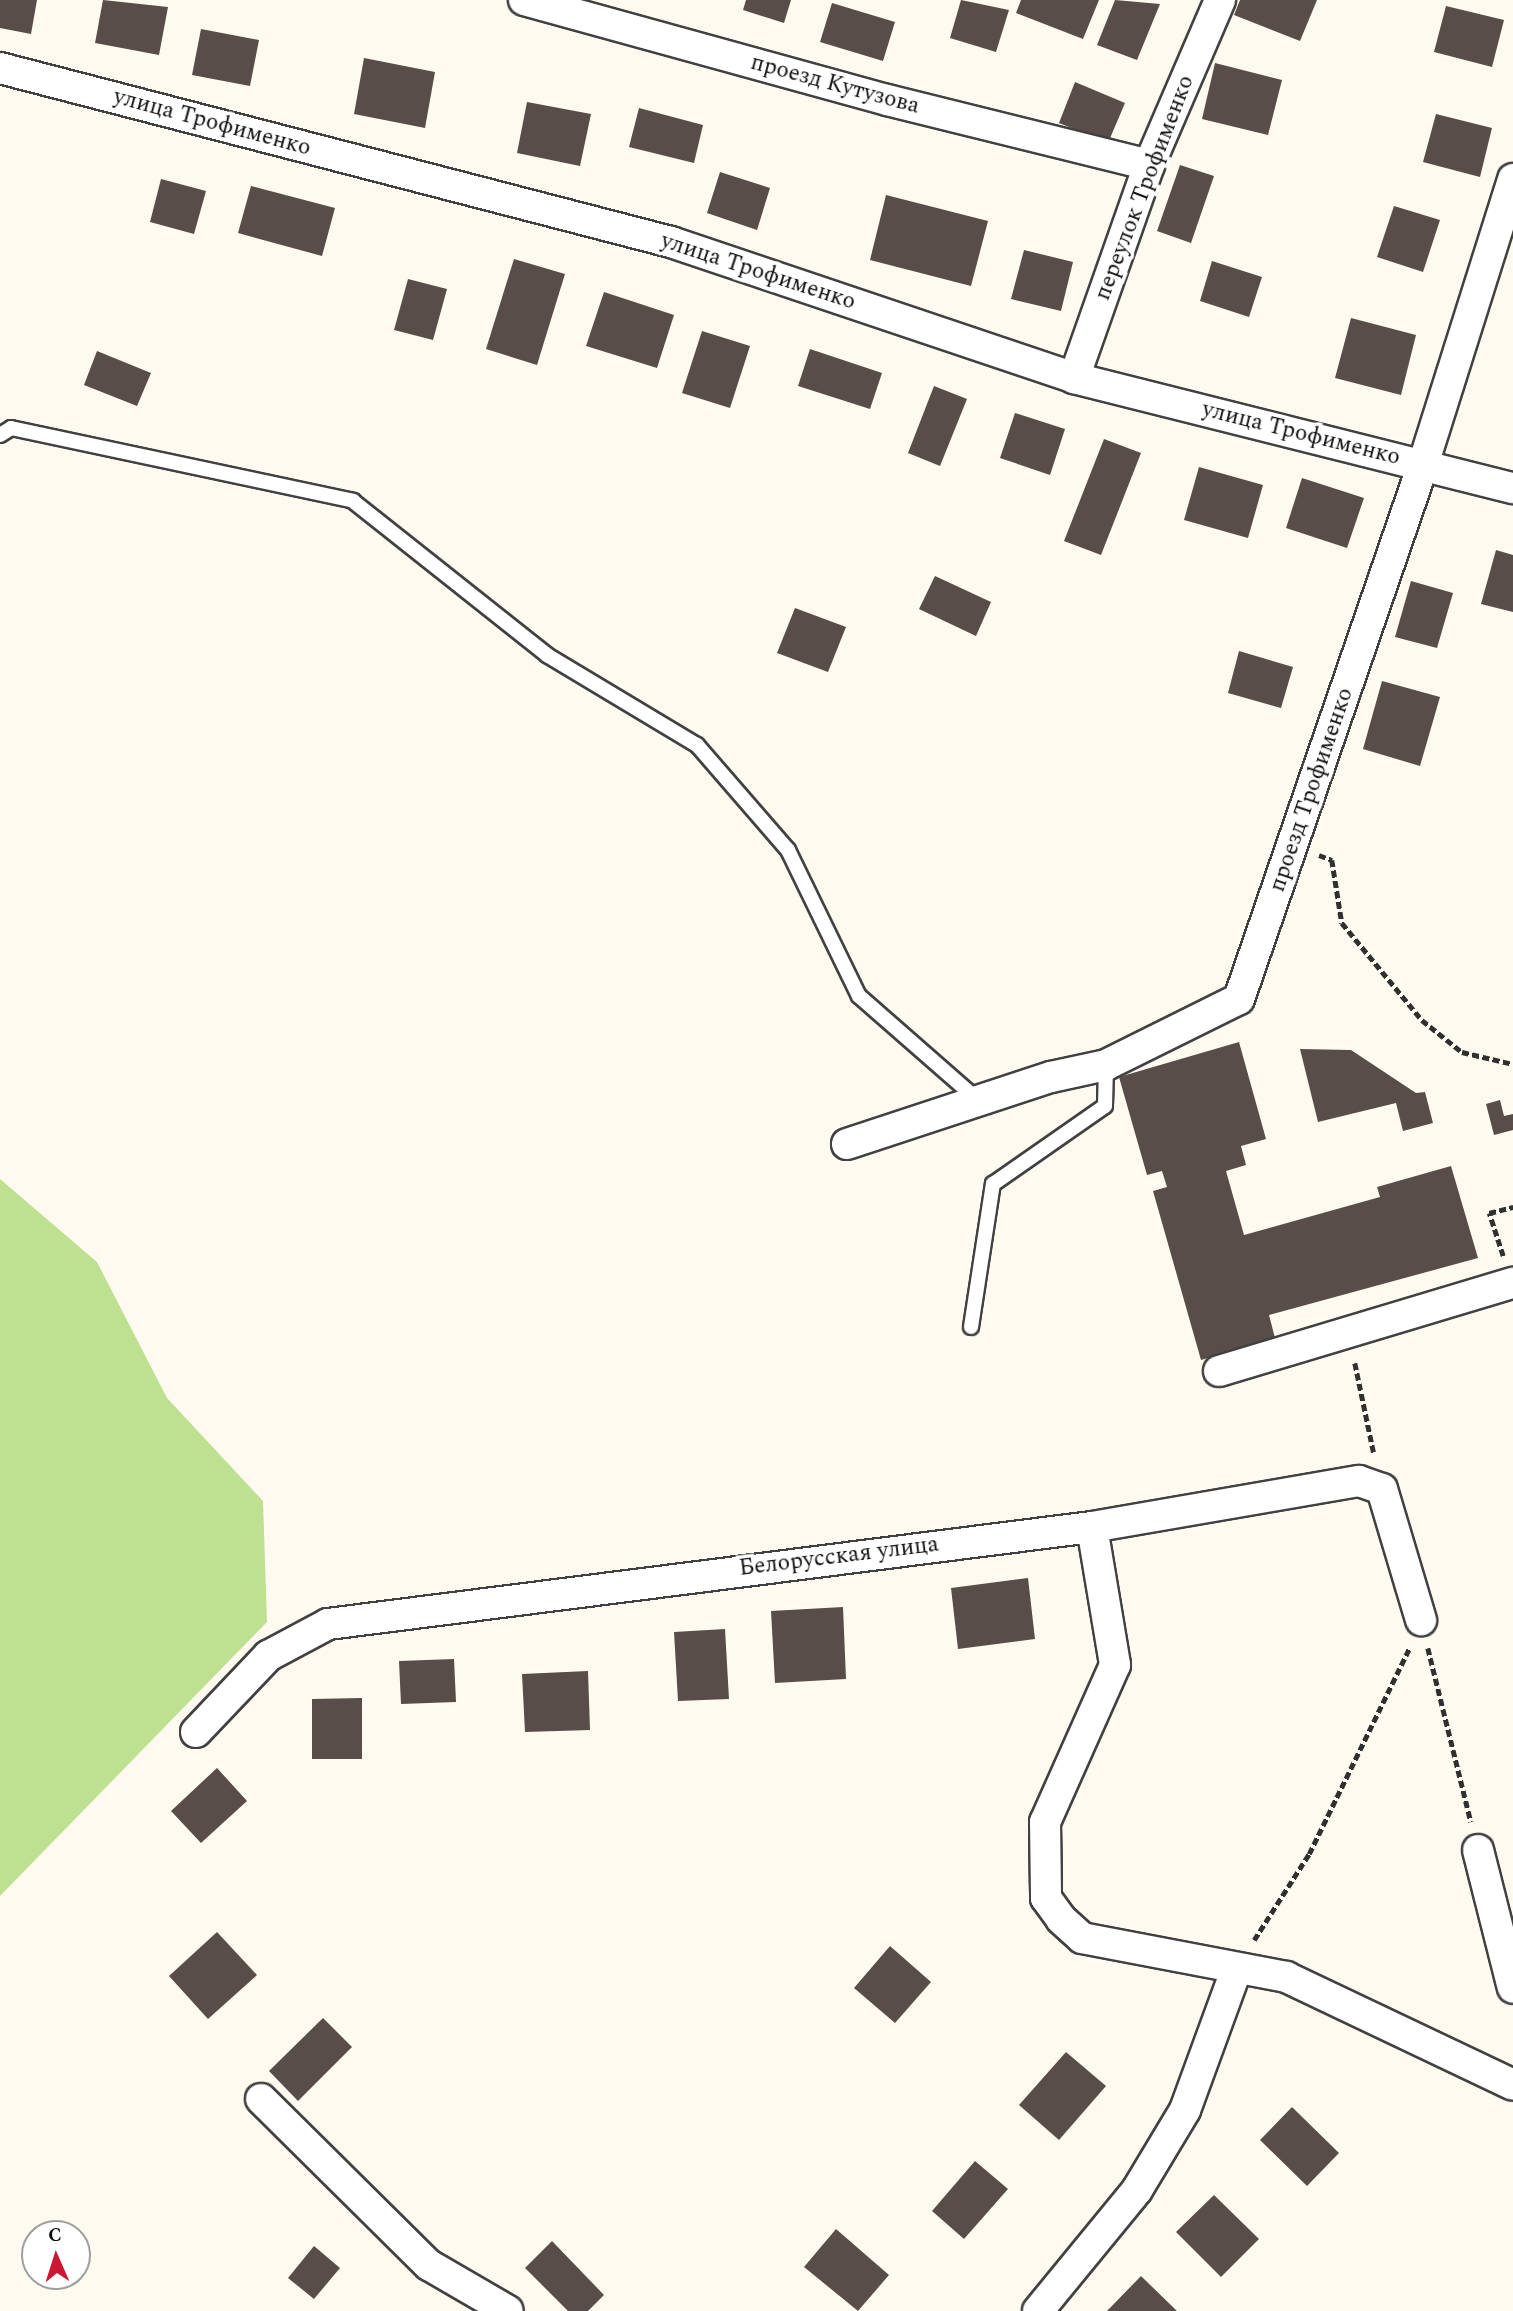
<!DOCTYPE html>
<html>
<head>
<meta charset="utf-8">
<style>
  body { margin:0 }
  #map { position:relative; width:1513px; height:2311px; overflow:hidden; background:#fffaef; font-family:Spectral,serif }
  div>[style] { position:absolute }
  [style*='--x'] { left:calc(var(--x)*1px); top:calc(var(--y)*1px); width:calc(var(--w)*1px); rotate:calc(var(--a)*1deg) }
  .forest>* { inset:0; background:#bde091 }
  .building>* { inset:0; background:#584d49 }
  .path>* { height:4.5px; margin-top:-2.25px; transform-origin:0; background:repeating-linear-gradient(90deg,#303030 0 7px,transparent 0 10.5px) }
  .roads { filter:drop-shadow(2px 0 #414141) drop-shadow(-2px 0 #414141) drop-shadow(0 2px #414141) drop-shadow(0 -2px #414141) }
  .lane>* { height:14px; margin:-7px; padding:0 7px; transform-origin:7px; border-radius:7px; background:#fff }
  .street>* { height:30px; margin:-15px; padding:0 15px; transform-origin:15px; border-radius:15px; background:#fff }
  span { translate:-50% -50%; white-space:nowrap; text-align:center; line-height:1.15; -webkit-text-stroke:7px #fff; paint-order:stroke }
  .street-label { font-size:23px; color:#0e0e0e }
  .north { position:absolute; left:21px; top:2220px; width:70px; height:70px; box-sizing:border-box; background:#fff; border:2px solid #9f9f9f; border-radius:50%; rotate:357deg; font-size:19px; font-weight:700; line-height:28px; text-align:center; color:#0e0e0e }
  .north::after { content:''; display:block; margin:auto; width:24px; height:32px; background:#cc1732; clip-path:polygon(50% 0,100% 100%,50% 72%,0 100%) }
</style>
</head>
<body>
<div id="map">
  <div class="forest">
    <i style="clip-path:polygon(0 1179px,97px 1262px,167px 1398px,263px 1501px,267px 1622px,0 1896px)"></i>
  </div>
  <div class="building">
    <i style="clip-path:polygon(0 0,37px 0,31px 34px,0 28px)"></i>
    <i style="clip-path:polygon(103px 0,168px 7px,159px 55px,95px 43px)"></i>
    <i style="clip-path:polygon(746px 0,791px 0,784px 23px,743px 10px)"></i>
    <i style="clip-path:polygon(961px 0,1009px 10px,996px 52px,950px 38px)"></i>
    <i style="clip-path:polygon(1021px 0,1099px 0,1083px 39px,1016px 13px)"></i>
    <i style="clip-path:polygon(1115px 0,1160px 4px,1137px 60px,1097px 45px)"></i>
    <i style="clip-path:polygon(1240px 0,1317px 0,1300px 41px,1234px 15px)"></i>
    <i style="clip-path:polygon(832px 3px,895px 22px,883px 61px,820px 42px)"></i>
    <i style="clip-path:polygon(1446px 6px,1504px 20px,1492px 67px,1434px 52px)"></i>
    <i style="clip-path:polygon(201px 29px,259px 40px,250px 86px,192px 75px)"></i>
    <i style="clip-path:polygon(364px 58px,435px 72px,425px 128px,354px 114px)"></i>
    <i style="clip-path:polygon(1215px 63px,1282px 80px,1268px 135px,1202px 119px)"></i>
    <i style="clip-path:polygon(1075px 82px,1125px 103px,1108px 143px,1059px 123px)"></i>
    <i style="clip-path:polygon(527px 102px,591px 114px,580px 166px,517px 153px)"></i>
    <i style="clip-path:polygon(639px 108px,703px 125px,694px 163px,629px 147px)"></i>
    <i style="clip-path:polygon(1436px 114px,1492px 128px,1480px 177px,1423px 162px)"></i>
    <i style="clip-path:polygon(1180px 165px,1214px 176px,1191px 243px,1157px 231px)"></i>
    <i style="clip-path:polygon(720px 172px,770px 188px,757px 230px,707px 213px)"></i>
    <i style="clip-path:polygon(161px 179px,206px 191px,194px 234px,150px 222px)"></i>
    <i style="clip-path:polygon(251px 186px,335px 208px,322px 256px,238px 233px)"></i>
    <i style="clip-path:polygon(886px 195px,988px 221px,971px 286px,870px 260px)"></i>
    <i style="clip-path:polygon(1394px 206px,1440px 220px,1423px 272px,1377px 257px)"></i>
    <i style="clip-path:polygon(1024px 250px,1073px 262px,1061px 311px,1011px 299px)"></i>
    <i style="clip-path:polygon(514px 259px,565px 274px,537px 365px,486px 349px)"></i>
    <i style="clip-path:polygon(1212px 261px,1262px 277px,1249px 317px,1200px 301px)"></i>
    <i style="clip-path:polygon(408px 279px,447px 289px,433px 340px,394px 330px)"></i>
    <i style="clip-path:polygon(604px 292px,674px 315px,657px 368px,586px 346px)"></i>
    <i style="clip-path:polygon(1351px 318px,1416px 335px,1401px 395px,1335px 378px)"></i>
    <i style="clip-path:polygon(702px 331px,750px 346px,730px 408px,682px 393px)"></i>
    <i style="clip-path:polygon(810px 349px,882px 373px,870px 409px,798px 386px)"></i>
    <i style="clip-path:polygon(97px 351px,151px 373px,137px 406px,84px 385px)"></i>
    <i style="clip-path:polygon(934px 386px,967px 399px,940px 466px,908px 453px)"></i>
    <i style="clip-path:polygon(1015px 413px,1065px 429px,1050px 475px,1000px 458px)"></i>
    <i style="clip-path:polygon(1104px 439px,1141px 453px,1101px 555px,1064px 541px)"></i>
    <i style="clip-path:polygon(1199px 467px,1263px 485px,1248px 538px,1184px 520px)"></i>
    <i style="clip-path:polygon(1302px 478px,1364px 498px,1347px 548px,1286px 528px)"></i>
    <i style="clip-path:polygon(1496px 550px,1513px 555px,1513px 612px,1481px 604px)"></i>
    <i style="clip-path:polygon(935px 576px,991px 602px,976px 636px,919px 609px)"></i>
    <i style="clip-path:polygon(1411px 581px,1453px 593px,1437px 648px,1395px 637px)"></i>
    <i style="clip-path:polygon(795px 608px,846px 627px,828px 672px,777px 653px)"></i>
    <i style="clip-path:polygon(1239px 651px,1293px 667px,1281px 708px,1228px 693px)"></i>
    <i style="clip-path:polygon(1382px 681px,1440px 697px,1420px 766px,1363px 749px)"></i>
    <i style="clip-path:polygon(1239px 1042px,1266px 1139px,1241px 1146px,1246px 1165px,1226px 1171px,1244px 1235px,1380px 1197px,1377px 1187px,1451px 1166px,1478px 1258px,1269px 1315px,1275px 1338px,1201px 1360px,1153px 1191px,1167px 1187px,1162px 1171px,1147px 1175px,1119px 1077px)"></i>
    <i style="clip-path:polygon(1300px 1049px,1351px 1050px,1416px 1093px,1425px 1092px,1433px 1123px,1403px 1131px,1396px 1103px,1318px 1122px)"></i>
    <i style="clip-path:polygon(1500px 1100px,1504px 1116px,1513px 1114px,1513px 1130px,1494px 1135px,1486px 1104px)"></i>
    <i style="clip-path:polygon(1028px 1578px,1035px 1639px,958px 1649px,951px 1588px)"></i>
    <i style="clip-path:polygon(843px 1607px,846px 1679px,775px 1683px,771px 1611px)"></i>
    <i style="clip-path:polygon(725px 1629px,729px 1699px,678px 1701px,674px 1632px)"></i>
    <i style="clip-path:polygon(454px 1659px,456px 1702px,401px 1704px,399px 1661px)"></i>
    <i style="clip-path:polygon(588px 1671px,590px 1730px,525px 1732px,522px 1674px)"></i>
    <i style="clip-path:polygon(362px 1698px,362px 1759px,312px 1759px,312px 1699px)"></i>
    <i style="clip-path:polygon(217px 1768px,247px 1801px,201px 1843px,171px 1811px)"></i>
    <i style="clip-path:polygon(217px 1932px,257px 1975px,208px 2019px,169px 1976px)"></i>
    <i style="clip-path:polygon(890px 1946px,931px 1982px,895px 2023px,854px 1988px)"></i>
    <i style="clip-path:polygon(323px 2018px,352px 2047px,298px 2101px,269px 2071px)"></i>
    <i style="clip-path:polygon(1066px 2052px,1106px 2086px,1059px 2140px,1019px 2105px)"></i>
    <i style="clip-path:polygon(1292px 2107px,1339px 2153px,1307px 2186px,1260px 2140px)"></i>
    <i style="clip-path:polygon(975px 2161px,1008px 2189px,964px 2239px,932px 2211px)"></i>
    <i style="clip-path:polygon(1214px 2195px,1259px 2239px,1221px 2277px,1176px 2232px)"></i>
    <i style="clip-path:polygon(836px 2229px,889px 2275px,858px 2311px,804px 2267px)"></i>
    <i style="clip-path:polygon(552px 2241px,604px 2295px,588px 2311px,568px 2311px,525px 2268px)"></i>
    <i style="clip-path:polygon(314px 2246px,340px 2268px,314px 2299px,288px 2278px)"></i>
    <i style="clip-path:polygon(1141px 2276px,1177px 2311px,1107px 2311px)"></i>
  </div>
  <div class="path">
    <i style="--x:1319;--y:855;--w:14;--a:21"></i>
    <i style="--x:1332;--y:860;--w:64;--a:81"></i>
    <i style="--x:1342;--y:923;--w:126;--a:50.5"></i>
    <i style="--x:1422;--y:1020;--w:51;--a:38.7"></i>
    <i style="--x:1462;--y:1052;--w:52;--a:13.2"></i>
    <i style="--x:1503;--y:1256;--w:45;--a:-108"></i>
    <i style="--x:1489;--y:1213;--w:25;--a:-14"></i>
    <i style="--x:1355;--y:1363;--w:93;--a:78.2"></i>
    <i style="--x:1428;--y:1648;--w:179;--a:76.1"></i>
    <i style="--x:1254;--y:1940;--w:102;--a:-57.4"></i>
    <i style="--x:1309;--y:1854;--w:228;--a:-64"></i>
  </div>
  <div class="roads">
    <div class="lane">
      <i style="--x:0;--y:435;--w:13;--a:-32"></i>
      <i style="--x:11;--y:428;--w:350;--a:12"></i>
      <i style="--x:353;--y:501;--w:248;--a:38.4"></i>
      <i style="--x:547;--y:655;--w:175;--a:31"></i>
      <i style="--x:697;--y:745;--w:139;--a:49.1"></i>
      <i style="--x:788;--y:850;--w:162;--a:64.1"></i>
      <i style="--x:859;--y:996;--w:159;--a:41.2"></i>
      <i style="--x:971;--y:1327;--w:145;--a:-81.3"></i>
      <i style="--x:993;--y:1184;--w:136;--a:-34.9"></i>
      <i style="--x:1105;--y:1106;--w:41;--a:-88.6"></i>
    </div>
    <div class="street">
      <i style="--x:524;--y:0;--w:377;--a:15.4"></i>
      <i style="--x:887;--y:100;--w:270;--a:13.9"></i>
      <i style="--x:0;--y:68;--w:693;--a:14.54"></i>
      <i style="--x:671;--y:242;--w:425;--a:18.6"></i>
      <i style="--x:1074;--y:378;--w:453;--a:14.1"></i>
      <i style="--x:1074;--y:378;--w:226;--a:-70.6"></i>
      <i style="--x:1149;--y:165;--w:180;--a:-66.7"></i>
      <i style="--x:847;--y:1144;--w:215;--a:-18.2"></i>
      <i style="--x:1051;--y:1077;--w:56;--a:-12.3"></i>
      <i style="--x:1106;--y:1065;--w:148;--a:-26.4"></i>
      <i style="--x:1239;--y:999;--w:565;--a:-70.99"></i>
      <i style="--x:1423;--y:465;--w:300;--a:-72.5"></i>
      <i style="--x:1219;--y:1371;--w:307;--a:-16.7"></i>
      <i style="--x:1092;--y:1527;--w:140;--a:80.5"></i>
      <i style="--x:1115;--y:1665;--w:172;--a:114"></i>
      <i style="--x:1045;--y:1822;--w:76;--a:89.2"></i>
      <i style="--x:1046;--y:1898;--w:26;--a:54"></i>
      <i style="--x:1061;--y:1919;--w:28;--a:42"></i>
      <i style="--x:1082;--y:1938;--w:208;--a:10.8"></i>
      <i style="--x:1286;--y:1977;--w:251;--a:25.4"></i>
      <i style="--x:196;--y:1732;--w:105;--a:-46.5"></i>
      <i style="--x:268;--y:1656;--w:68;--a:-28.1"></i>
      <i style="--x:328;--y:1624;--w:770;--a:-7.24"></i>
      <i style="--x:1092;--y:1527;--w:271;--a:-9.8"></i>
      <i style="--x:1359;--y:1481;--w:24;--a:19"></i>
      <i style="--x:1382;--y:1489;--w:137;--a:73.4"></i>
      <i style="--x:1478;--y:1850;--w:142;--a:75.8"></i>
      <i style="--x:261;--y:2099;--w:236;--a:44.7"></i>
      <i style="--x:429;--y:2265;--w:91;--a:30.2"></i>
      <i style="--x:1038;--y:2311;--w:156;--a:-50.7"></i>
      <i style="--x:1137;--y:2190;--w:93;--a:-59"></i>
      <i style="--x:1185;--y:2110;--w:151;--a:-69.9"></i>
    </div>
  </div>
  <div class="street-label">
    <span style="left:835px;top:85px;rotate:15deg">проезд Кутузова</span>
    <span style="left:212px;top:123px;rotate:15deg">улица Трофименко</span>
    <span style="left:1145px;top:188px;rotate:-69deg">переулок Трофименко</span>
    <span style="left:758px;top:272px;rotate:18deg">улица Трофименко</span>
    <span style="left:1301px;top:434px;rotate:14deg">улица Трофименко</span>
    <span style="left:1312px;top:790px;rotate:-71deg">проезд Трофименко</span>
    <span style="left:839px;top:1557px;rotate:-7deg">Белорусская улица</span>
  </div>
  <div class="north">С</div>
</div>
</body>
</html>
